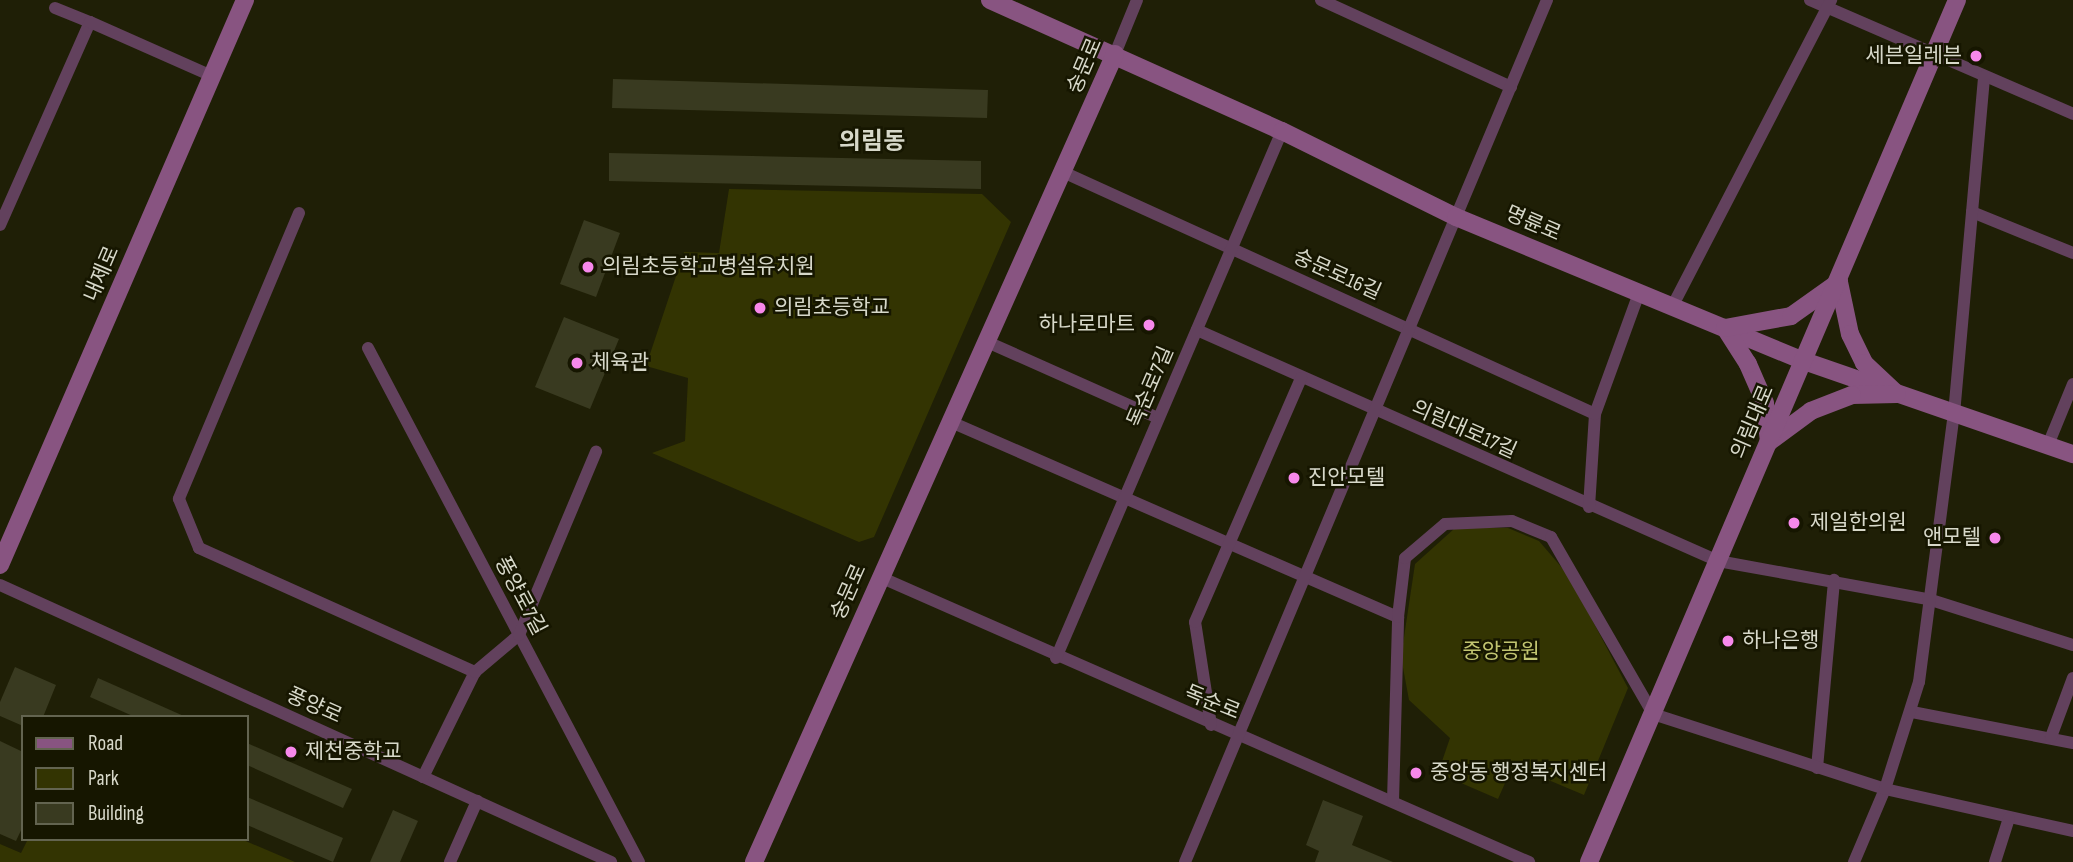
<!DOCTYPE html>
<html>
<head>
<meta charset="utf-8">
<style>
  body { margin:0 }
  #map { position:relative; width:2073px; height:862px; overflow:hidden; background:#1f1f06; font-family:"Sofia Sans Condensed","Noto Sans KR",sans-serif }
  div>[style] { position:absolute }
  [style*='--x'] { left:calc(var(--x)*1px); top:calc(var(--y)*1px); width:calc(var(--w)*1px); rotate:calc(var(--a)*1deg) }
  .green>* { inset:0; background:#333402 }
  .building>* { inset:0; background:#393a20 }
  .street>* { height:12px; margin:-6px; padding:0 6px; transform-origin:6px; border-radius:6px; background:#62415d }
  .secondary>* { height:18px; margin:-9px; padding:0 9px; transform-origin:9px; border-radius:9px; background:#885481 }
  .dots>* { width:19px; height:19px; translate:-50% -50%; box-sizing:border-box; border:4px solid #161600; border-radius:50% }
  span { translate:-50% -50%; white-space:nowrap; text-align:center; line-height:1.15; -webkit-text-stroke:5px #161600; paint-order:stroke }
  .poi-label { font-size:21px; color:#d7d8c9 }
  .right { translate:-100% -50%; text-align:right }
  .left { translate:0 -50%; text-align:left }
  .street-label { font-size:21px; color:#d7d8c9 }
  .park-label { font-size:21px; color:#c2c570 }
  .quarter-label { font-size:24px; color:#d7d8c9; font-weight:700 }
  .legend { position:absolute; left:21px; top:715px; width:228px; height:126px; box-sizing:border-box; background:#161600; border:2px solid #636450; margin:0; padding:9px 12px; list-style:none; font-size:21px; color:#d7d8c9 }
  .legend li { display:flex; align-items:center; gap:14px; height:35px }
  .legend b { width:35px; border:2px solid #636450 }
</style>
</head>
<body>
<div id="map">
  <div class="green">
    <i style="clip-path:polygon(729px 189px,982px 194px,1011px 222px,874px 537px,859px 542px,652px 453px,685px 441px,688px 378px,646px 366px,684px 252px,719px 253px)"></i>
    <i style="clip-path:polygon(1455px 528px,1508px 528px,1539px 541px,1569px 576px,1628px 688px,1584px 795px,1513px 765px,1498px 799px,1438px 773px,1450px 738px,1409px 700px,1401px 657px,1415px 564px)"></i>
    <i style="clip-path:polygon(28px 839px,241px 839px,295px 862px,0 862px,0 844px,21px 853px)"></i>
  </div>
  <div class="building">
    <i style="clip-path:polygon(613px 79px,988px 90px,987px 118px,612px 108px)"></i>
    <i style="clip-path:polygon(609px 153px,981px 161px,981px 189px,609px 181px)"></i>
    <i style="clip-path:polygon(584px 220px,620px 233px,596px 297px,560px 284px)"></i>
    <i style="clip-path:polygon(564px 317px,619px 339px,590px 409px,535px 387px)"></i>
    <i style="clip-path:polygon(15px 667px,56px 685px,43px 717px,23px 717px,23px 726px,0 716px,0 702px)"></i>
    <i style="clip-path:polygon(98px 678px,186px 717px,135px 717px,90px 697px)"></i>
    <i style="clip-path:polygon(0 741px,23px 752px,23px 826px,16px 841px,0 834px)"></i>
    <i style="clip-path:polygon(247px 743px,352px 789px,343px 808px,247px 765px)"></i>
    <i style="clip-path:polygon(247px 797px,343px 838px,333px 862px,247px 825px)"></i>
    <i style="clip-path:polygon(1323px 800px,1363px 816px,1352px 845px,1393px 862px,1315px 862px,1319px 851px,1306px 845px)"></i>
    <i style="clip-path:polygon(393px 810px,418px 821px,400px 862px,370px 862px)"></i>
  </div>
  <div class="street">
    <i style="--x:1321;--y:0;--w:209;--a:24.6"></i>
    <i style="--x:1810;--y:0;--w:287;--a:23.4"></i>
    <i style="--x:55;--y:8;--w:38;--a:22"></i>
    <i style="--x:1115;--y:54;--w:58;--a:-67.8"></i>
    <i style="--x:1063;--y:172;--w:584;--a:24.46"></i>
    <i style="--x:1972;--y:212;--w:109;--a:22.1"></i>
    <i style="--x:299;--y:213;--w:310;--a:112.8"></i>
    <i style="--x:179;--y:499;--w:53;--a:67.8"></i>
    <i style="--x:199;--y:548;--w:303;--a:24.2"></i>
    <i style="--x:0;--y:225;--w:222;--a:-66.1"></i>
    <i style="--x:90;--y:22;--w:133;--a:23.9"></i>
    <i style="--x:1672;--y:307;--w:346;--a:-62.6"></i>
    <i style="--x:1197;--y:330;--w:570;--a:23.91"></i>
    <i style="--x:1718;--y:561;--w:213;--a:10.3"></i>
    <i style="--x:1928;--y:599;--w:152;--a:17.6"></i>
    <i style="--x:985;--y:341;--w:189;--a:24"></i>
    <i style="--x:368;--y:348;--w:581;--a:62.2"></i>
    <i style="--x:951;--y:422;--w:488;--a:23.6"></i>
    <i style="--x:2048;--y:445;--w:66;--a:-67.7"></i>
    <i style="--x:1589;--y:507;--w:93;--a:-86.3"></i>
    <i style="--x:1595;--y:414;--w:129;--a:-70"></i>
    <i style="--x:880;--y:577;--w:709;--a:23.71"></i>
    <i style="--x:0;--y:585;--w:671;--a:24.39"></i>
    <i style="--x:1056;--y:658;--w:573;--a:-66.79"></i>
    <i style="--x:1912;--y:712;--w:164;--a:10.9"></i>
    <i style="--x:1211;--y:725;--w:104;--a:-98.8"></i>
    <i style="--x:1195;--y:622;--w:266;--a:-66.5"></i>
    <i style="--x:2051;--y:737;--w:63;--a:-69.6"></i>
    <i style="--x:1817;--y:768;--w:189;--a:-84.8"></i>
    <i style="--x:423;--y:777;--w:117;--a:-63.7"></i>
    <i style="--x:475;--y:672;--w:57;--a:-40.1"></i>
    <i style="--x:519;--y:635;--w:199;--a:-67.2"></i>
    <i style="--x:1393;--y:801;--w:184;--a:-88.4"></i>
    <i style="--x:1398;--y:617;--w:59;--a:-83.2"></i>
    <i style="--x:1405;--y:558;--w:52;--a:-40.4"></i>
    <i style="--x:1445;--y:524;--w:67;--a:-2.6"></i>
    <i style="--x:1512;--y:521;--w:42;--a:22.3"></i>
    <i style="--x:1551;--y:537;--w:204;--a:60"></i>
    <i style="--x:1653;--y:714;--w:244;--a:17.9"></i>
    <i style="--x:1885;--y:789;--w:193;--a:12.6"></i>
    <i style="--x:450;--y:862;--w:67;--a:-66.1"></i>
    <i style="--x:1185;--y:862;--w:935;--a:-67.22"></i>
    <i style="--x:1854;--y:862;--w:79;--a:-67"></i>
    <i style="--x:1885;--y:789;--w:112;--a:-72.4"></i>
    <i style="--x:1919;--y:682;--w:270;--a:-82.6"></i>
    <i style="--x:1954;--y:414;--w:339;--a:-84.9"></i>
    <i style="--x:1995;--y:862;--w:46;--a:-72.3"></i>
  </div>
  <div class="secondary">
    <i style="--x:990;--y:0;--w:320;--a:24.2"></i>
    <i style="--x:1282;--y:131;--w:194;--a:26.3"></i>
    <i style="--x:1456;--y:217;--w:377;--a:22.5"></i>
    <i style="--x:1804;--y:361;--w:285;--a:19.1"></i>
    <i style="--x:1839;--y:282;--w:53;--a:78.1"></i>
    <i style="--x:1850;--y:334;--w:32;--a:64"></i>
    <i style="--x:1864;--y:363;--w:45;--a:43.2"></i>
    <i style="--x:1897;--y:394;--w:45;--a:178.7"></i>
    <i style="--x:1852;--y:395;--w:44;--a:158.7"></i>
    <i style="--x:1811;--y:411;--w:52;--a:143.6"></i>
    <i style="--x:1769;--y:442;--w:39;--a:-96"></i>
    <i style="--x:1765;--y:403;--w:43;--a:-113.6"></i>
    <i style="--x:1748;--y:364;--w:43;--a:-122.6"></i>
    <i style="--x:1725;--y:328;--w:67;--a:-10.3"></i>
    <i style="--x:1791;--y:316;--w:59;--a:-35.3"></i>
    <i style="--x:0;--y:565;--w:616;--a:-66.56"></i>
    <i style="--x:754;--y:862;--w:885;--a:-65.93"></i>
    <i style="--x:1589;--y:862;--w:937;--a:-66.88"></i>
  </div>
  <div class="dots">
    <i style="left:1976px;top:56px;background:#f788eb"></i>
    <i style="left:588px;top:267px;background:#f788eb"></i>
    <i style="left:760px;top:308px;background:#f788eb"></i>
    <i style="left:1149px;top:325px;background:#f788eb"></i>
    <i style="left:577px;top:363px;background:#f788eb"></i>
    <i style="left:1294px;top:478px;background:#f788eb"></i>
    <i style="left:1794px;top:523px;background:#f788eb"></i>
    <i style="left:1995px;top:538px;background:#f788eb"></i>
    <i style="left:1728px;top:641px;background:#f788eb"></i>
    <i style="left:291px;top:752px;background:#f788eb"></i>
    <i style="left:1416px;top:773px;background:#f788eb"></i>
  </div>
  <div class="poi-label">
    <span class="right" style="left:1962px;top:56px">세븐일레븐</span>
    <span class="left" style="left:602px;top:267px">의림초등학교병설유치원</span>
    <span class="left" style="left:774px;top:308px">의림초등학교</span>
    <span class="right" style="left:1135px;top:325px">하나로마트</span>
    <span class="left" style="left:591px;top:363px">체육관</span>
    <span class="left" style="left:1308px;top:478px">진안모텔</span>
    <span class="left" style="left:1810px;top:523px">제일한의원</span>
    <span class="right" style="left:1981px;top:538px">앤모텔</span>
    <span class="left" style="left:1742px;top:641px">하나은행</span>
    <span class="left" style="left:305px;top:752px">제천중학교</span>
    <span class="left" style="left:1430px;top:773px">중앙동 행정복지센터</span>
  </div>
  <div class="street-label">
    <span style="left:1085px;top:66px;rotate:-67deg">숭문로</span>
    <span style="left:1533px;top:224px;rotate:23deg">명륜로</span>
    <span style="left:102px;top:274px;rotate:-67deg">내제로</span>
    <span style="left:1337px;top:275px;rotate:24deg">숭문로16길</span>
    <span style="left:1151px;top:387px;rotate:-67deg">독순로7길</span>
    <span style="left:1753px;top:422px;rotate:-67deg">의림대로</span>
    <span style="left:1464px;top:430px;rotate:24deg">의림대로17길</span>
    <span style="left:849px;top:592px;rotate:-66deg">숭문로</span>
    <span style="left:520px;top:596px;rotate:62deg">풍양로7길</span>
    <span style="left:1212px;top:703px;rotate:22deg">독순로</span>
    <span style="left:314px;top:706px;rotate:24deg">풍양로</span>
  </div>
  <div class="park-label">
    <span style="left:1501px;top:652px">중앙공원</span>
  </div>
  <div class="quarter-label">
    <span style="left:872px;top:142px">의림동</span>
  </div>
  <ul class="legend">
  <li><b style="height:9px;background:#885481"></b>Road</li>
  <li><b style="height:19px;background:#333402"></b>Park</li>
  <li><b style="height:19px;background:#393a20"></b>Building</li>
  </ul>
</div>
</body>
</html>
